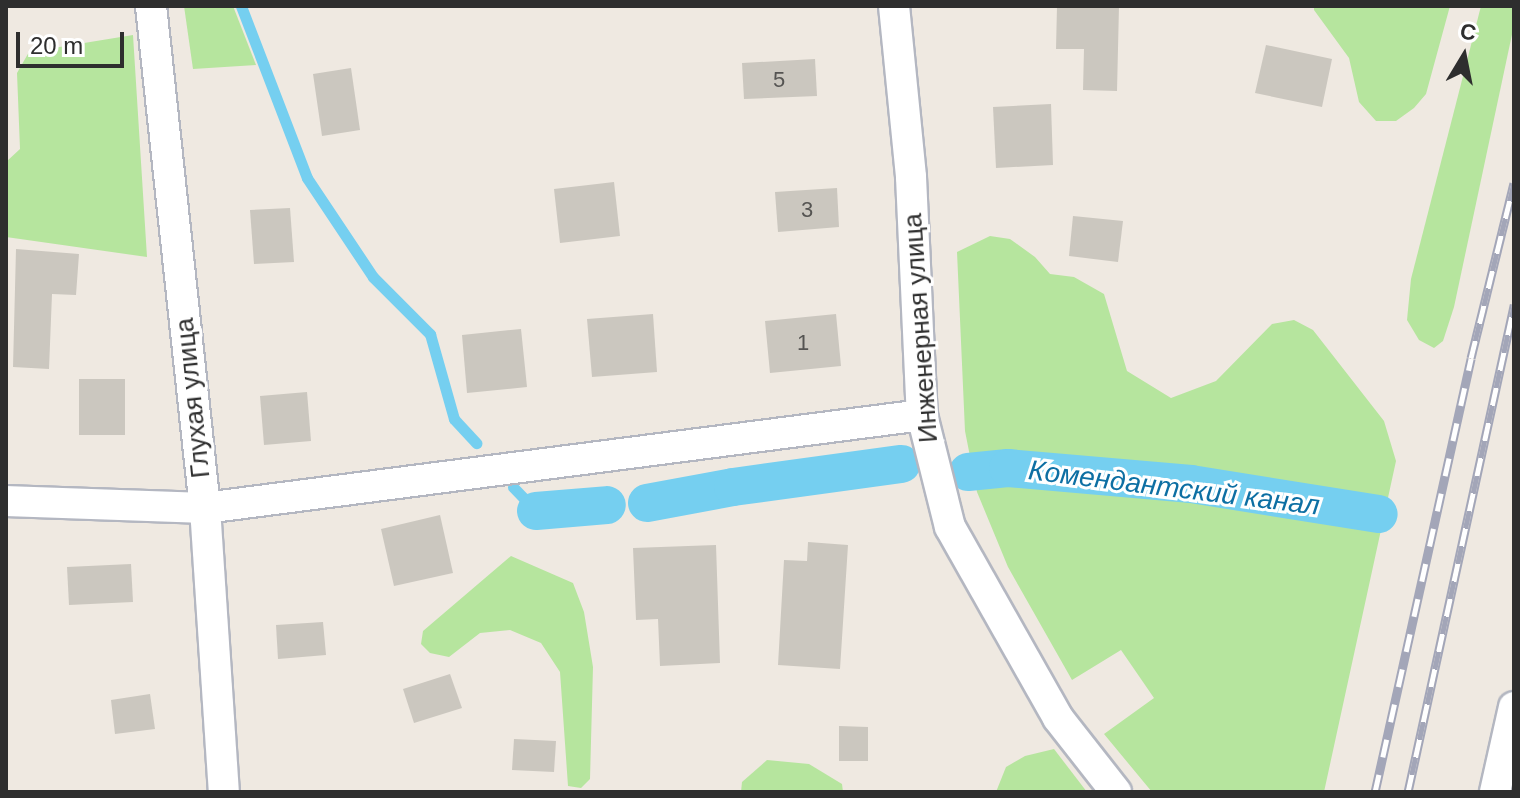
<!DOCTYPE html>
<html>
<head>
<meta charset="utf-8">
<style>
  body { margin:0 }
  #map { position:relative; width:1520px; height:798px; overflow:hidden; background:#efe9e1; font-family:Helvetica,sans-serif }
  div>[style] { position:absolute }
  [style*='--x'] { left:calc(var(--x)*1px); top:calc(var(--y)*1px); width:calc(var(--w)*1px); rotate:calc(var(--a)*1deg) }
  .green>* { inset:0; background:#b6e59e }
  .stream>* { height:11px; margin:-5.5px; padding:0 5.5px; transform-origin:5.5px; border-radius:5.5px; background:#75cff0 }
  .canal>* { height:38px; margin:-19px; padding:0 19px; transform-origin:19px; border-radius:19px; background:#75cff0 }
  .building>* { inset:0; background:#cbc7bf }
  .roads { filter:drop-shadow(2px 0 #b4b7c1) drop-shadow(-2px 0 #b4b7c1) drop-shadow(0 2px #b4b7c1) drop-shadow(0 -2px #b4b7c1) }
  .street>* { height:30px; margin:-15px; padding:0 15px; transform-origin:15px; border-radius:15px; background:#fff }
  .rail>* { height:9px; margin-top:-4.5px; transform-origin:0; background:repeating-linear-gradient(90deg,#fff 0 18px,#a3a6b8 0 36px); box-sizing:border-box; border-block:2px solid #a3a6b8 }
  span { translate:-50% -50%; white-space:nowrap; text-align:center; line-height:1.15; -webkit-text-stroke:6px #fff; paint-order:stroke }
  .number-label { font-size:22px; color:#555452 }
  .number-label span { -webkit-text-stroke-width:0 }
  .street-label { font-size:26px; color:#2e2e2e }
  .water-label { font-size:28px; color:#0d6fa3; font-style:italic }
  .frame { position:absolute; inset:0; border:8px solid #2e2e2e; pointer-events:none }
  .north { position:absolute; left:1424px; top:16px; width:80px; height:80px; -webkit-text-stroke:6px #fff; paint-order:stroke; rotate:10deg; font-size:22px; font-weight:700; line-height:32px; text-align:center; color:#2e2e2e }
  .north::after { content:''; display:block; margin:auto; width:28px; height:36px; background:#2e2e2e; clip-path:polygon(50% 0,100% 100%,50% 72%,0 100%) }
  .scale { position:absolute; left:16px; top:32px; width:108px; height:36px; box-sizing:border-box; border:4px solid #2e2e2e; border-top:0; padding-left:10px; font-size:24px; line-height:28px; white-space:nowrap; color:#2e2e2e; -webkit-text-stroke:6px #fff; paint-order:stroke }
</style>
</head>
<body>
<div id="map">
  <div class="green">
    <i style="clip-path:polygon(184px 6px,233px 6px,256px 65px,193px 69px)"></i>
    <i style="clip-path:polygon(1314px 6px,1450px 6px,1426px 94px,1414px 108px,1396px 121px,1376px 121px,1359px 102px,1349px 58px,1314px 10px)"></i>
    <i style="clip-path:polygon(1481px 6px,1514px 6px,1514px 25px,1454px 307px,1443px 341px,1434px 348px,1419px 340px,1407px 320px,1411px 279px)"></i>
    <i style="clip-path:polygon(133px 35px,147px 257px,6px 237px,6px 162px,20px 149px,17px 73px,29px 52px)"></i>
    <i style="clip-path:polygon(990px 236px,1010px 239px,1035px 257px,1050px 274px,1074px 277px,1104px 294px,1127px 371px,1171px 398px,1216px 381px,1272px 324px,1294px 320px,1313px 330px,1384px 421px,1396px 461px,1324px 792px,1152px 792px,1104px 734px,1154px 698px,1121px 650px,1072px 680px,1008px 567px,977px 492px,965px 431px,957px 252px)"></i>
    <i style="clip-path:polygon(511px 556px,573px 583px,584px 612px,593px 667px,590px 779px,581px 788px,568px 786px,560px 672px,541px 643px,510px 630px,480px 633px,449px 657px,430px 653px,421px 644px,423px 631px)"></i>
    <i style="clip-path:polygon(1054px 749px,1087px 792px,996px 792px,1006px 767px,1025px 756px)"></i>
    <i style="clip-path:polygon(767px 760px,809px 764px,842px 784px,843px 792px,741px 792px,742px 782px)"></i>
  </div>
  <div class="stream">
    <i style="--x:241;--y:6;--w:184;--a:69"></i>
    <i style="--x:307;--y:178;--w:119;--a:56.3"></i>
    <i style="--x:373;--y:277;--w:81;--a:45"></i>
    <i style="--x:430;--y:334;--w:88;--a:74.2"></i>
    <i style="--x:454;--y:419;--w:33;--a:47"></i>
    <i style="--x:513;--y:487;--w:33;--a:46"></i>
  </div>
  <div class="canal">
    <i style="--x:968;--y:472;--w:40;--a:-5.7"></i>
    <i style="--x:1008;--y:468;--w:184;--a:5"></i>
    <i style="--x:1191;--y:484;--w:190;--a:9.1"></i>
    <i style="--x:647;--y:503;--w:87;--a:-10.5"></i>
    <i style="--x:733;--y:487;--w:170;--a:-7.8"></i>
    <i style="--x:536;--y:511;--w:71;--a:-4.8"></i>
  </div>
  <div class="building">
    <i style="clip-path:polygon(1057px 6px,1119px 6px,1117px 91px,1083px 90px,1084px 49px,1056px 49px)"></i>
    <i style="clip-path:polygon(1266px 45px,1332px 59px,1322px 107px,1255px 93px)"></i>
    <i style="clip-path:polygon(815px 59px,817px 96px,744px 99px,742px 63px)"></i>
    <i style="clip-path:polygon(351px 68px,360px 130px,322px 136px,313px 74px)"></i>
    <i style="clip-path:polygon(1051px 104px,1053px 165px,996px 168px,993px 107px)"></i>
    <i style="clip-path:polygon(614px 182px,620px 236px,560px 243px,554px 189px)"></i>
    <i style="clip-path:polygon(837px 188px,839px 227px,778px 232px,775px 192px)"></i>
    <i style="clip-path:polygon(290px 208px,294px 262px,254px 264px,250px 210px)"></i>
    <i style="clip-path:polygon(1073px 216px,1123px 221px,1118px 262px,1069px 256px)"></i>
    <i style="clip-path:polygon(16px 249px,79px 254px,76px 295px,52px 294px,49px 369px,13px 367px)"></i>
    <i style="clip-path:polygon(653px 314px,657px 372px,592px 377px,587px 319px)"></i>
    <i style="clip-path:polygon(836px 314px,841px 366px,770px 373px,765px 321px)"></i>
    <i style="clip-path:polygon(521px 329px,527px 387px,467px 393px,462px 335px)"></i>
    <i style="clip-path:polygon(79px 379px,125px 379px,125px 435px,79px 435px)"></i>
    <i style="clip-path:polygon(307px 392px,311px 441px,264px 445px,260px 396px)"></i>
    <i style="clip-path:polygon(440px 515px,453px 573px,394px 586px,381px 529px)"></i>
    <i style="clip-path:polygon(808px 542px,848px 545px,840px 669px,778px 665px,784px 560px,807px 561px)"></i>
    <i style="clip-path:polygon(716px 545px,720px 663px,660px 666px,658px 619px,636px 620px,633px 548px)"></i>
    <i style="clip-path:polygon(131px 564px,133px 602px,69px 605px,67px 567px)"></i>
    <i style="clip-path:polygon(323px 622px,326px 655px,278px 659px,276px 625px)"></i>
    <i style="clip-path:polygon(450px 674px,462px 708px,414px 723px,403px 689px)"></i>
    <i style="clip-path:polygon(150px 694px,155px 729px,115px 734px,111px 700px)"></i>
    <i style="clip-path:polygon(839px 726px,868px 727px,868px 761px,839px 761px)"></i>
    <i style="clip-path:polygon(514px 739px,556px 741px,554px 772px,512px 770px)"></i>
  </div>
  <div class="roads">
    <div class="street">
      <i style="--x:151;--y:6;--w:505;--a:83.86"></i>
      <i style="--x:205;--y:508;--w:285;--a:86.2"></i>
      <i style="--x:894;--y:6;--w:172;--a:84.3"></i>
      <i style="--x:911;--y:177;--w:238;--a:87.4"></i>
      <i style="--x:922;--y:415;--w:115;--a:76"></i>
      <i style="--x:950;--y:527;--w:219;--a:60.5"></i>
      <i style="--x:1058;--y:718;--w:94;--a:51.9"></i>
      <i style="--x:6;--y:501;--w:199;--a:2"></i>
      <i style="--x:205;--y:508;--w:723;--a:-7.39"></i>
      <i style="--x:1495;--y:792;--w:87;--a:-77.4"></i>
    </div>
  </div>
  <div class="rail">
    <i style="--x:1375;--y:792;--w:444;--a:-77.5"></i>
    <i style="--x:1471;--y:358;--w:180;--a:-76.2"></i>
    <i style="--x:1408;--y:792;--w:499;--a:-77.7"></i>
  </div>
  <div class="number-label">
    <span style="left:779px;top:80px">5</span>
    <span style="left:807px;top:210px">3</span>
    <span style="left:803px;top:343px">1</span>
  </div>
  <div class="street-label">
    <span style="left:921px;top:328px;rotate:-94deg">Инженерная улица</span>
    <span style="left:193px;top:398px;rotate:-96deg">Глухая улица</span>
  </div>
  <div class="water-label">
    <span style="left:1174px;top:488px;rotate:7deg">Комендантский канал</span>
  </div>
  <div class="frame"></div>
  <div class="north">С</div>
  <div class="scale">20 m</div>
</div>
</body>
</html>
